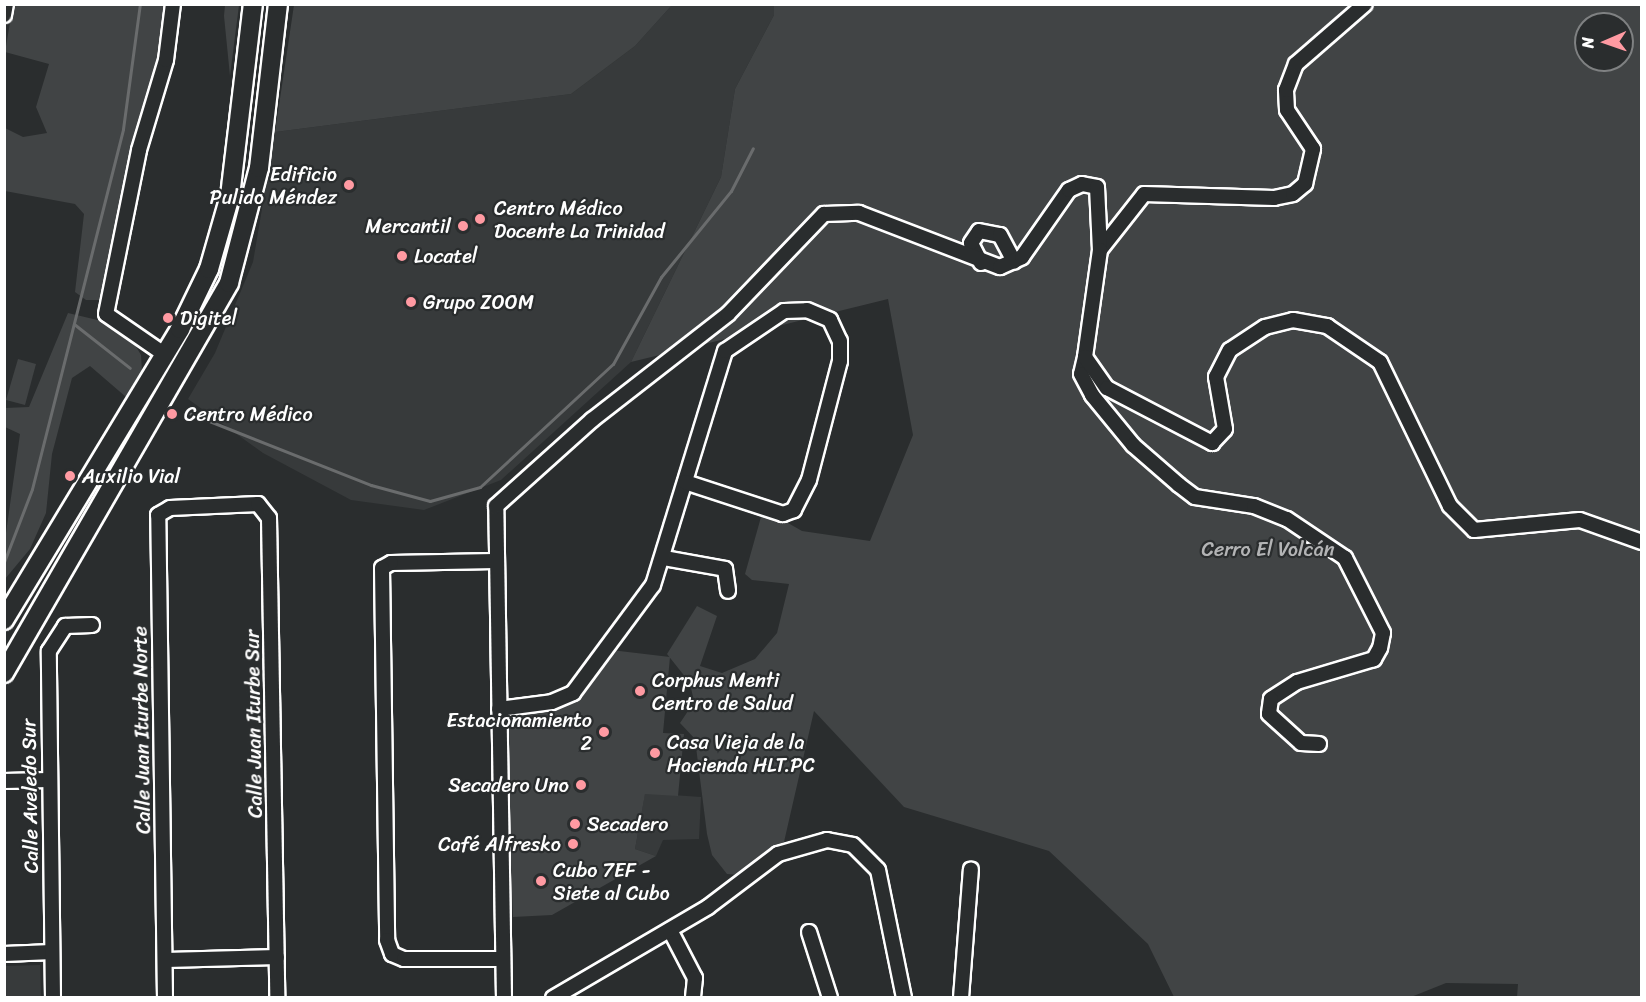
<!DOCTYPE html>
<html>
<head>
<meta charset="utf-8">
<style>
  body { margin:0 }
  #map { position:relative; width:1646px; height:1002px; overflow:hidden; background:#2a2d2e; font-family:Sriracha,sans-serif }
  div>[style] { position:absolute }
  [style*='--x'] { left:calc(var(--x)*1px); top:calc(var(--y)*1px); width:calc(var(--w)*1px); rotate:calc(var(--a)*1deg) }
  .built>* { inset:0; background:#373a3b }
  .green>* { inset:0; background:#414445 }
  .stream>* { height:3px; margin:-1.5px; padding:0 1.5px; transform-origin:1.5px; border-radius:1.5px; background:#6a6c6d }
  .roads { filter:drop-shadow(2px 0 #fff) drop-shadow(-2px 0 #fff) drop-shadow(0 2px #fff) drop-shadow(0 -2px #fff) }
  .street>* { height:14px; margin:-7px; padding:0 7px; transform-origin:7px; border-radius:7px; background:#2a2d2e }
  .secondary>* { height:18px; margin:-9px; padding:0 9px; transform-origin:9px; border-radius:9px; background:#2a2d2e }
  .dots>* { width:16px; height:16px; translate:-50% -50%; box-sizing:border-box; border:3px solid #2a2d2e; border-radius:50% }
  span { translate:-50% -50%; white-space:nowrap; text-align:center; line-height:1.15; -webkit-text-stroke:4.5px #2a2d2e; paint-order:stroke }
  .poi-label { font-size:20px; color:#fff }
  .right { translate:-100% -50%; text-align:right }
  .left { translate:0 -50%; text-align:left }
  .park-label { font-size:20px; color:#b3b4b5 }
  .street-label { font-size:20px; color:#fff }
  .frame { position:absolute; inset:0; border:6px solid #fff; pointer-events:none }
  .north { position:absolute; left:1574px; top:12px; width:60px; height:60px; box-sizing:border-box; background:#2a2d2e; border:2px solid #7f8182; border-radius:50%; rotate:268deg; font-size:16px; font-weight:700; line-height:24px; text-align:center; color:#fff }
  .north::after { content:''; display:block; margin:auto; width:21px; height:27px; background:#ff9aa2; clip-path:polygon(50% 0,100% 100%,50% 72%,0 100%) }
</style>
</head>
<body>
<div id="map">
  <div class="built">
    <i style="clip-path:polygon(672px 5px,774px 5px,774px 15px,735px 89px,721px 177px,631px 362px,501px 480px,424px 510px,351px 500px,263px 453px,188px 399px,215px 353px,253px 262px,275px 132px,571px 94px,635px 46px)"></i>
    <i style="clip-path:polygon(645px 793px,701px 797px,699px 839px,663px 840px,656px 856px,635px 849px)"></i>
    <i style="clip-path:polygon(40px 965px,41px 997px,5px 997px,5px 966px)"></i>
  </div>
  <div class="green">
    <i style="clip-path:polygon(13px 5px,169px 5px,163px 54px,102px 300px,86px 300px,75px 292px,84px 214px,75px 204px,5px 191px,5px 128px,23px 137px,47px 133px,36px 107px,49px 64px,5px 52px)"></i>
    <i style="clip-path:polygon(225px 5px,239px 5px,230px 76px,224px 16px)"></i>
    <i style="clip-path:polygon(294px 5px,294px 4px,672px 5px,635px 46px,571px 94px,275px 132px)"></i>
    <i style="clip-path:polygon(evenodd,774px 5px,1641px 5px,1641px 997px,1517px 997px,1518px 984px,1446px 983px,1411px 997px,1174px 997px,1148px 944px,1049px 851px,904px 807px,814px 711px,784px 842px,740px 875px,727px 874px,712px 855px,707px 834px,695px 739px,680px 723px,694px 702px,690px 683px,667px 654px,697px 606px,717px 616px,700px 666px,722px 673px,755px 659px,777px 633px,789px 584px,752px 580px,745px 574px,761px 517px,781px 519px,802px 531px,870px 541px,913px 435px,888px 299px,631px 362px,721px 177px,735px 89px,774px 15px,774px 5px,1586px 24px,1622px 24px,1622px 60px,1586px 60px,1586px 24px)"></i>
    <i style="clip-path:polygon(68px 313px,110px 323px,131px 338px,141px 355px,142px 371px,126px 397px,90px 366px,72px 378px,52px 454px,46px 513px,30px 549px,5px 579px,5px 540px,20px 434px,5px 427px,5px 408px,29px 407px)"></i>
    <i style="clip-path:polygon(18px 359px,36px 364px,25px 405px,6px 400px)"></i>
    <i style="clip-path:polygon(611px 650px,670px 657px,663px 733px,684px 734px,678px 796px,645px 794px,635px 849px,656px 856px,552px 915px,513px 917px,505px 710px,565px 704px)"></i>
  </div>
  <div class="stream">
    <i style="--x:74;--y:324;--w:71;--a:38.2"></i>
    <i style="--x:189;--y:413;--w:196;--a:21.6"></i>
    <i style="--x:371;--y:485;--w:61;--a:15.2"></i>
    <i style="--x:430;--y:501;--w:52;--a:-15.6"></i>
    <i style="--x:480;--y:487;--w:181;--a:-42.8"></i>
    <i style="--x:613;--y:364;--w:99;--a:-61.1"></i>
    <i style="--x:661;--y:277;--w:111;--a:-50.9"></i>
    <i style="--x:731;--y:191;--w:48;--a:-62.9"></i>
    <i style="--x:4;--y:562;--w:78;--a:-69"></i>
    <i style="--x:32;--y:489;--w:371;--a:-75.8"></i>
    <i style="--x:123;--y:129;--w:126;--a:-82.3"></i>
  </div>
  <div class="roads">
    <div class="street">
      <i style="--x:4;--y:15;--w:11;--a:-80"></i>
      <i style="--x:1100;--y:250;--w:71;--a:-51.8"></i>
      <i style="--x:1144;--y:194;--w:130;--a:1.8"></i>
      <i style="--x:1274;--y:198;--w:19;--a:-12"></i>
      <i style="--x:1293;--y:194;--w:16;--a:-40"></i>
      <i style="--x:1305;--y:184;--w:36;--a:-77"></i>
      <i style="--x:1313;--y:149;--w:47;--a:-123.7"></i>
      <i style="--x:1287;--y:110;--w:20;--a:-93"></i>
      <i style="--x:1286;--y:90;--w:28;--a:-69"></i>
      <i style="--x:1296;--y:64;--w:91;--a:-41"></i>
      <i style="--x:981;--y:263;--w:22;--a:-117"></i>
      <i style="--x:971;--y:243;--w:14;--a:-56"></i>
      <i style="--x:979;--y:231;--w:21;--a:11"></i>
      <i style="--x:1000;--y:235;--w:30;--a:62"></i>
      <i style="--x:164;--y:354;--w:70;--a:-145.4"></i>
      <i style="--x:106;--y:314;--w:167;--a:-78.6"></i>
      <i style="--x:139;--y:150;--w:94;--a:-73.3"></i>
      <i style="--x:166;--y:60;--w:56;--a:-82.9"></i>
      <i style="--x:1085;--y:357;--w:17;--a:103"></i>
      <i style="--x:1081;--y:374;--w:24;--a:62"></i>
      <i style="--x:1092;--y:395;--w:65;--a:50.6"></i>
      <i style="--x:1133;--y:445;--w:61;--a:41"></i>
      <i style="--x:1179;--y:485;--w:20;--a:37"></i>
      <i style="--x:1195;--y:497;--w:60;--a:8.7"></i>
      <i style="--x:1254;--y:506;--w:35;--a:22"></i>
      <i style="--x:1287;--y:519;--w:70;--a:33.9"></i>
      <i style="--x:1345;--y:558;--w:84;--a:63.1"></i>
      <i style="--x:1383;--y:633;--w:15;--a:101"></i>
      <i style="--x:1380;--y:648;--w:13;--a:119"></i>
      <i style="--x:1374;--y:659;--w:80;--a:163.4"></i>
      <i style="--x:1297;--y:682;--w:31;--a:147"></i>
      <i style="--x:1271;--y:699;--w:15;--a:98"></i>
      <i style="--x:1269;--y:714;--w:43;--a:42.2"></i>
      <i style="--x:1301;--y:743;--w:18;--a:3"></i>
      <i style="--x:664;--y:558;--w:62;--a:10.2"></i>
      <i style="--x:725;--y:569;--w:22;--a:82"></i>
      <i style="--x:495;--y:561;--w:104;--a:178.9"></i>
      <i style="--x:391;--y:563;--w:10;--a:151"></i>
      <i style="--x:382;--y:568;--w:372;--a:89.2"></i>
      <i style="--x:387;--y:940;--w:15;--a:70"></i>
      <i style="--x:392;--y:954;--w:13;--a:23"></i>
      <i style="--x:404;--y:959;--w:99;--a:0"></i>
      <i style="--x:499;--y:709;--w:53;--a:-7.5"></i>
      <i style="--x:552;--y:702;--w:23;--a:-23"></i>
      <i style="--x:573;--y:693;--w:134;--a:-53.5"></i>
      <i style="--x:653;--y:585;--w:245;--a:-72.9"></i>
      <i style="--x:725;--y:351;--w:71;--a:-34.1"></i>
      <i style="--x:784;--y:311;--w:23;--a:-2"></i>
      <i style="--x:807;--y:310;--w:25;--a:23"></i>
      <i style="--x:830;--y:320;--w:23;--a:65"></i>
      <i style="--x:840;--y:341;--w:20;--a:90"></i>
      <i style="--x:840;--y:361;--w:123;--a:104.6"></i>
      <i style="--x:809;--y:480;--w:34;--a:117"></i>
      <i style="--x:794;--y:510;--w:12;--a:160"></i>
      <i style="--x:783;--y:514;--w:103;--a:-161.9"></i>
      <i style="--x:4;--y:781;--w:45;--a:-1.3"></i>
      <i style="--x:670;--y:930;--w:54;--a:62.5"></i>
      <i style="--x:695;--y:978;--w:20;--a:96"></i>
      <i style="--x:809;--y:932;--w:69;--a:72.3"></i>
      <i style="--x:4;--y:954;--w:48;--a:-2.4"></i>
      <i style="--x:166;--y:960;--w:111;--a:-1.5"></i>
      <i style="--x:53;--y:998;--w:347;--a:-90.7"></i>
      <i style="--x:49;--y:651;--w:30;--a:-57"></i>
      <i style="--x:65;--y:626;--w:27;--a:-2"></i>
      <i style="--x:165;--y:998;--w:483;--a:-90.8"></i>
      <i style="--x:158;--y:515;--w:14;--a:-30"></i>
      <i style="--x:170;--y:508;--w:88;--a:-2.6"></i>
      <i style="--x:258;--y:504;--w:18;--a:52"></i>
      <i style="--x:269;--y:518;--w:480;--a:89"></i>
      <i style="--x:504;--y:998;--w:492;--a:-90.9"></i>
      <i style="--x:496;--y:506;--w:129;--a:-41.9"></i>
      <i style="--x:592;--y:420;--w:172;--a:-37.9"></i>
      <i style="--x:728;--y:314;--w:139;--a:-46.2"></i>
      <i style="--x:824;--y:214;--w:35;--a:-2"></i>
      <i style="--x:859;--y:213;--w:151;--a:21"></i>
      <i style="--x:1000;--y:267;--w:24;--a:-24"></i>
      <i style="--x:1022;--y:257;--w:82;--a:-55"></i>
      <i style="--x:1069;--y:190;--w:14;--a:-25"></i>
      <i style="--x:1082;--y:184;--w:15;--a:11"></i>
      <i style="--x:1097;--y:187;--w:63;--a:87.3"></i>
      <i style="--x:1100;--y:250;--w:108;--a:98"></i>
      <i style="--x:1085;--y:357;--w:38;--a:55"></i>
      <i style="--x:1107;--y:388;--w:119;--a:27.6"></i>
      <i style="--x:1212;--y:443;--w:19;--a:-47"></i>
      <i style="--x:1225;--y:429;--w:53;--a:-99.8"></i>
      <i style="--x:1216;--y:377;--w:30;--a:-63"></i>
      <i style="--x:1230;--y:350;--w:42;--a:-33.3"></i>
      <i style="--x:1265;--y:327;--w:29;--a:-14"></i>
      <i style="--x:1293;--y:320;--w:35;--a:10"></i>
      <i style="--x:1327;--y:326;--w:64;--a:34.2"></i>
      <i style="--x:1380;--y:362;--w:160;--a:64.1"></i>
      <i style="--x:1450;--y:506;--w:34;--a:45"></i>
      <i style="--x:1474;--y:530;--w:106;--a:-5.4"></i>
      <i style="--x:1580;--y:520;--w:66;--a:19.5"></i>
      <i style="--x:553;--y:998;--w:180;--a:-30.4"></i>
      <i style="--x:708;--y:907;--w:88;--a:-37.1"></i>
      <i style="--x:778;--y:854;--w:51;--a:-15.9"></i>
      <i style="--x:827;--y:840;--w:26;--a:11"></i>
      <i style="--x:853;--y:845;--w:35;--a:45"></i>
      <i style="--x:878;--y:870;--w:131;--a:78.5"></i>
      <i style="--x:961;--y:998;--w:129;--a:-85.6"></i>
    </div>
    <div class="secondary">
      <i style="--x:4;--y:620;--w:340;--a:-58.8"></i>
      <i style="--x:180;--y:329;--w:67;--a:-64.2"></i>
      <i style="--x:209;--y:269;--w:76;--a:-74"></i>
      <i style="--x:230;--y:196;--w:193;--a:-83.2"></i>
      <i style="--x:4;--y:673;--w:450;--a:-60"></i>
      <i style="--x:229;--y:283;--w:119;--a:-75.4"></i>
      <i style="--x:259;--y:168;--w:165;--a:-83.4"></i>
    </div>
  </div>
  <div class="dots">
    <i style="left:349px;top:185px;background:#ff9aa2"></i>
    <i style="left:480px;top:219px;background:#ff9aa2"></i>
    <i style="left:463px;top:226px;background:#ff9aa2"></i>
    <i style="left:402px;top:256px;background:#ff9aa2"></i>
    <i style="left:411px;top:302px;background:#ff9aa2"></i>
    <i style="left:168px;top:318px;background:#ff9aa2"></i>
    <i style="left:172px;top:414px;background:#ff9aa2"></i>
    <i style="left:70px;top:476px;background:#ff9aa2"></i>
    <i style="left:640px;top:691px;background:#ff9aa2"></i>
    <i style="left:604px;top:732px;background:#ff9aa2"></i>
    <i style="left:655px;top:753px;background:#ff9aa2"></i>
    <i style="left:581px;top:785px;background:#ff9aa2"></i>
    <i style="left:575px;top:824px;background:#ff9aa2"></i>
    <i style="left:573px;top:844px;background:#ff9aa2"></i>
    <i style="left:541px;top:881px;background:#ff9aa2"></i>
  </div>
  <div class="poi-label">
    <span class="right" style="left:337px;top:186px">Edificio<br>Pulido Méndez</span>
    <span class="left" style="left:494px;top:220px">Centro Médico<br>Docente La Trinidad</span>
    <span class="right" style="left:451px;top:226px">Mercantil</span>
    <span class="left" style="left:414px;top:256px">Locatel</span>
    <span class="left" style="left:423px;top:302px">Grupo ZOOM</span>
    <span class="left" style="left:180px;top:318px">Digitel</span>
    <span class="left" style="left:184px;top:414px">Centro Médico</span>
    <span class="left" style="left:82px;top:476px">Auxilio Vial</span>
    <span class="left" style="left:652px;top:692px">Corphus Menti<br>Centro de Salud</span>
    <span class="right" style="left:592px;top:732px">Estacionamiento<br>2</span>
    <span class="left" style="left:667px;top:754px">Casa Vieja de la<br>Hacienda HLT.PC</span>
    <span class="right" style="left:569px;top:785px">Secadero Uno</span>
    <span class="left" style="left:587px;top:824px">Secadero</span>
    <span class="right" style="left:561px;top:844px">Café Alfresko</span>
    <span class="left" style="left:553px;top:882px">Cubo 7EF -<br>Siete al Cubo</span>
  </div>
  <div class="park-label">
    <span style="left:1268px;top:549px">Cerro El Volcán</span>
  </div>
  <div class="street-label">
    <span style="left:254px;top:724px;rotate:-91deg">Calle Juan Iturbe Sur</span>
    <span style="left:142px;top:730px;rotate:-91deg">Calle Juan Iturbe Norte</span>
    <span style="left:30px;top:796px;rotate:-91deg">Calle Aveledo Sur</span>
  </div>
  <div class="frame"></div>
  <div class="north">N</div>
</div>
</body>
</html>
